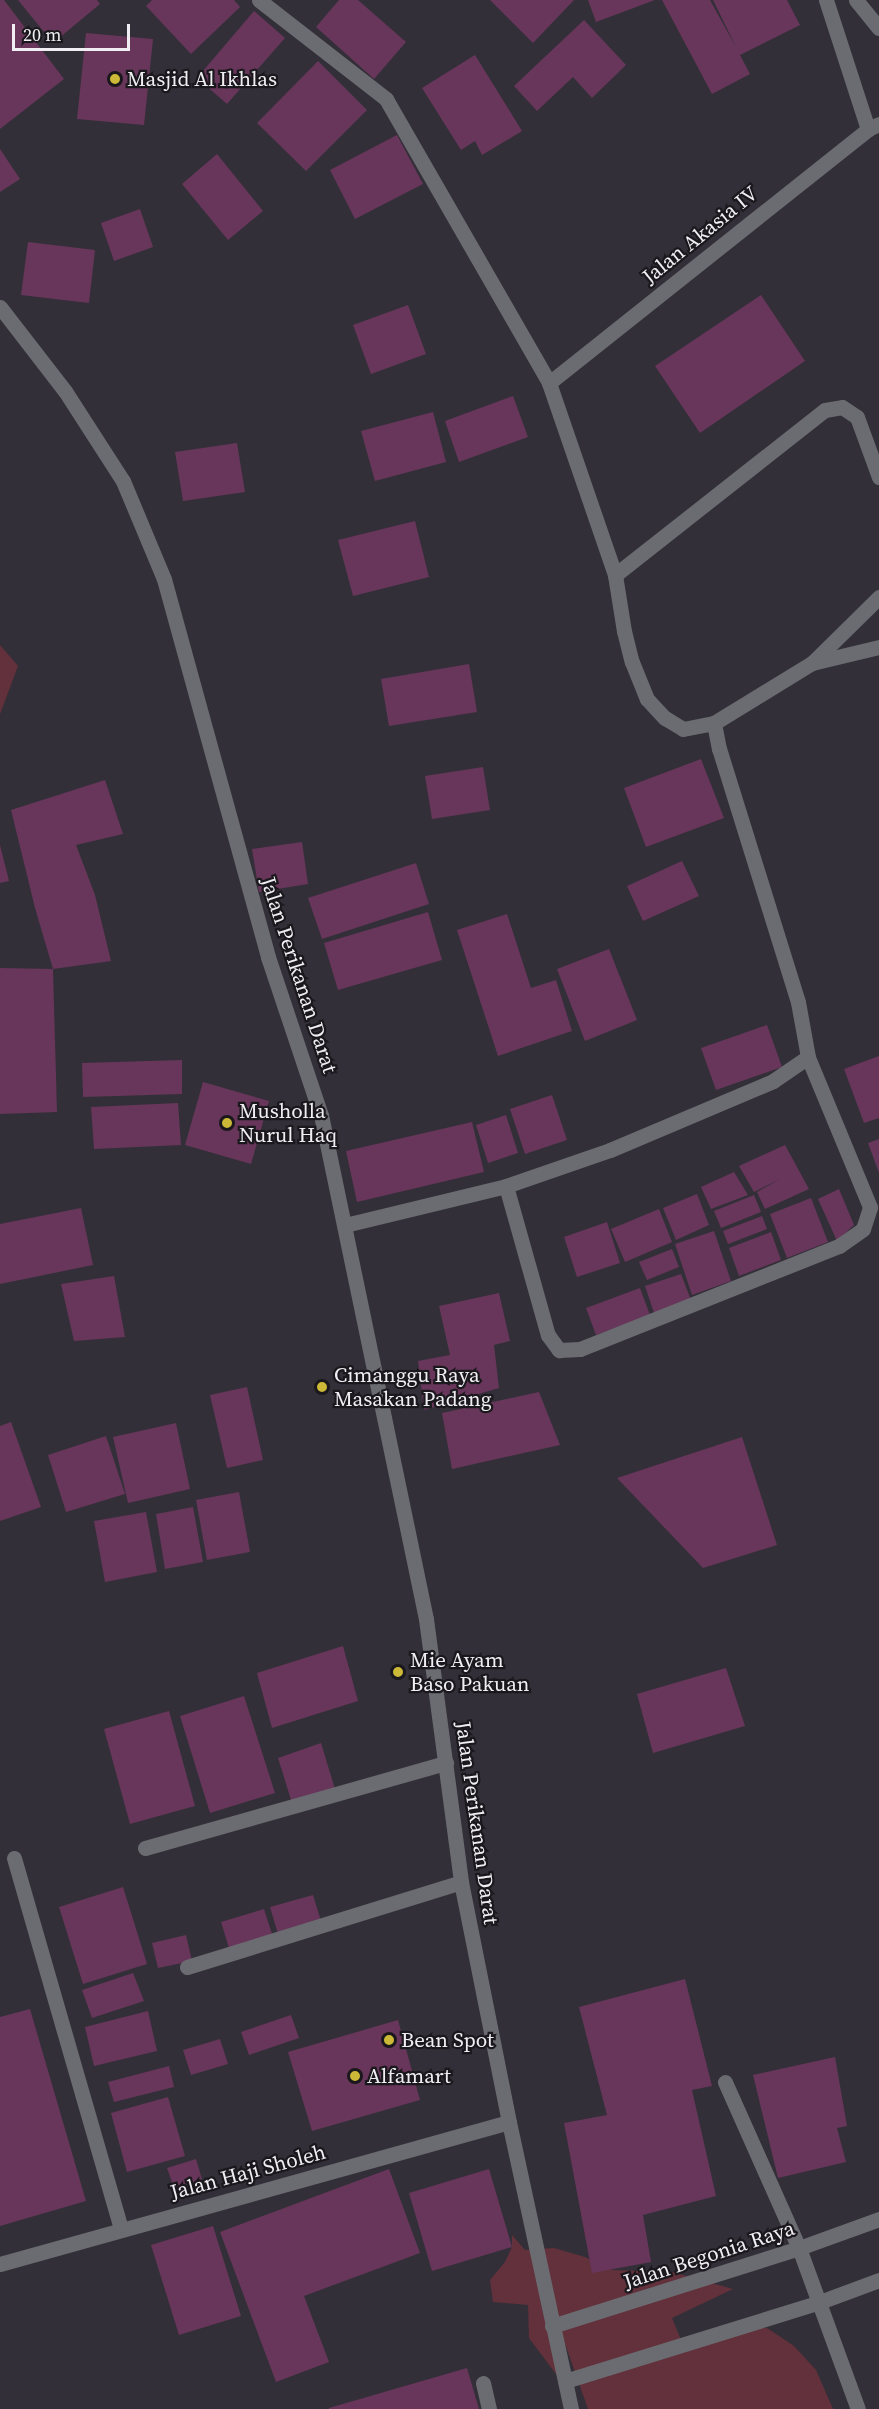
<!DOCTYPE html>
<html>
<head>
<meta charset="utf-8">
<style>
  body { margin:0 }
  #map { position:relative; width:879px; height:2409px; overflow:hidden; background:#332f38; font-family:"Source Serif 4",serif }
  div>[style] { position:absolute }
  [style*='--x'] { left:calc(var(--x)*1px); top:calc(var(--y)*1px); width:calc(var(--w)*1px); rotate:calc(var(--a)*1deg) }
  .green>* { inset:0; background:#62313b }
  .building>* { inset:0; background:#67365a }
  .minor>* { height:15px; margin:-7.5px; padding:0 7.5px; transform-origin:7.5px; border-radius:7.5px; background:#6b6c71 }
  .tertiary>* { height:15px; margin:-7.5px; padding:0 7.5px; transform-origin:7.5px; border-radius:7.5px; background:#6b6c71 }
  .dots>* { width:16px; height:16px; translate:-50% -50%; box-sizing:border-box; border:3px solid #1a181c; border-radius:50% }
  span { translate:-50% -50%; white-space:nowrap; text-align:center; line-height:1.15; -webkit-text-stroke:4.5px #1a181c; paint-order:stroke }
  .poi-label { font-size:21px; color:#f0edf3 }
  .left { translate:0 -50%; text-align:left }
  .street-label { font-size:21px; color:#f0edf3 }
  .scale { position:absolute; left:12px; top:24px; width:118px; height:27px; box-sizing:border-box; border:3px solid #f0edf3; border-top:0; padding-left:8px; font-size:18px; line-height:21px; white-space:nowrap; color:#f0edf3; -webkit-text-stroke:4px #1a181c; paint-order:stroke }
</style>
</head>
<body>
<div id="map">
  <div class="green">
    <i style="clip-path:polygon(0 645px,18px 666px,0 714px)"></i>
    <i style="clip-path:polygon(512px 2235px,525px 2250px,554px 2248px,585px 2257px,612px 2270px,672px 2272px,733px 2289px,672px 2318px,684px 2347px,736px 2326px,767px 2328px,794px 2346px,816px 2370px,833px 2409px,588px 2409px,563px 2338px,559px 2378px,529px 2338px,528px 2305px,493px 2302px,490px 2280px,505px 2262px,512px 2247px)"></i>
  </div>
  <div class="building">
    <i style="clip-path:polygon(0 0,4px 0,64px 79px,0 129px)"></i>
    <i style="clip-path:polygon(18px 0,97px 0,100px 4px,53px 43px)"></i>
    <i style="clip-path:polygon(152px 0,234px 0,240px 7px,191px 54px,146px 6px)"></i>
    <i style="clip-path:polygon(339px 0,358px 0,406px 42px,374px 79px,316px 27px)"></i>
    <i style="clip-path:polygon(490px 0,574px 0,533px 43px)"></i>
    <i style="clip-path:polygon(588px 0,655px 0,596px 22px)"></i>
    <i style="clip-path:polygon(662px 0,710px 0,736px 47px,713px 0,787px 0,800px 25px,740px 55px,750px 74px,712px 94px)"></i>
    <i style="clip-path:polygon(254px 11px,285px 38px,227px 104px,197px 78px)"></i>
    <i style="clip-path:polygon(584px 20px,626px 65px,592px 98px,573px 77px,537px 111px,514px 86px)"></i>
    <i style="clip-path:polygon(86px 33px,153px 39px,144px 125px,77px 119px)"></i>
    <i style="clip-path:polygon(475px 55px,522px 131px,482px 155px,475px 141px,461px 150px,422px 88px)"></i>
    <i style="clip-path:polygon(318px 61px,367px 110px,306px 171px,257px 123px)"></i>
    <i style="clip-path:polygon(397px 135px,423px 184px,355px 219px,330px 170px)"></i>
    <i style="clip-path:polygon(0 149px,20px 179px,0 192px)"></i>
    <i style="clip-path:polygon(217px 154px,263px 211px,228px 240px,182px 184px)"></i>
    <i style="clip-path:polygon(140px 209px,153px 247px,114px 261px,101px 223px)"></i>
    <i style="clip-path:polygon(28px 242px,95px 250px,89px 303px,21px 295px)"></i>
    <i style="clip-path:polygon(761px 295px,805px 361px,700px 433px,655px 366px)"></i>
    <i style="clip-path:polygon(408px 305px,426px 354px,371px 374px,353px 325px)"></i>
    <i style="clip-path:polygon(513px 396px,528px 437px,459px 462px,445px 421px)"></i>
    <i style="clip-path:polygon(433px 412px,446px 462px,375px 481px,361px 431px)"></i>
    <i style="clip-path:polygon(237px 443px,245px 492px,183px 501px,175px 452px)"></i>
    <i style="clip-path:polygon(415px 521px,429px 577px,353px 596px,338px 540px)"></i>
    <i style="clip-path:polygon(469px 664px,477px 712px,389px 726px,381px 679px)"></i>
    <i style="clip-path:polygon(701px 759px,724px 818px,646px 847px,624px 788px)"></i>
    <i style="clip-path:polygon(483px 767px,490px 810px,432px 819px,425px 776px)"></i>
    <i style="clip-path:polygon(105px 780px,123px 834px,76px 845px,95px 895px,111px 961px,53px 969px,57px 1112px,0 1114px,0 968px,53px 969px,35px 908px,11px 810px)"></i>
    <i style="clip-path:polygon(302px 842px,308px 884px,259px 892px,252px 849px)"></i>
    <i style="clip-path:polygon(0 845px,9px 881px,0 883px)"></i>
    <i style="clip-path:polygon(682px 861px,699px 896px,643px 921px,627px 886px)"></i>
    <i style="clip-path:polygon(416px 863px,429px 904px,322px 939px,308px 898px)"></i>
    <i style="clip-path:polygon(428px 912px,442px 960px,338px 990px,324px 943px)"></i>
    <i style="clip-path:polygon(507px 914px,531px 988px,556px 980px,572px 1031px,498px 1056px,457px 930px)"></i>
    <i style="clip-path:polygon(609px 949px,637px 1020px,585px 1041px,557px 969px)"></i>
    <i style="clip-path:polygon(767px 1025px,782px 1067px,716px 1090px,701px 1048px)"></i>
    <i style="clip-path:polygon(879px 1056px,879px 1118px,864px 1123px,844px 1069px)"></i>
    <i style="clip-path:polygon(182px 1060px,182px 1094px,83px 1097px,82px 1063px)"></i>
    <i style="clip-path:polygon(203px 1082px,269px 1101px,251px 1164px,185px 1145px)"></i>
    <i style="clip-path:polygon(552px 1095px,567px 1140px,525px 1154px,510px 1109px)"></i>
    <i style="clip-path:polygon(178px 1103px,181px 1145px,94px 1149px,91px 1107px)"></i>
    <i style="clip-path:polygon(506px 1115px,518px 1153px,488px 1163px,476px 1125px)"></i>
    <i style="clip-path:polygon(472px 1122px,484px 1172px,357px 1202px,346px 1151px)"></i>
    <i style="clip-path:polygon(879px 1139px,879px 1173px,868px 1143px)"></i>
    <i style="clip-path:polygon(785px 1145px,809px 1189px,765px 1209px,757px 1192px,780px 1179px,754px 1192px,739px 1166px)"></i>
    <i style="clip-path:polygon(734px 1172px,748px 1195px,711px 1209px,701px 1187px)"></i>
    <i style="clip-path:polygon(839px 1189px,854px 1225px,837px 1241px,818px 1199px)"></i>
    <i style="clip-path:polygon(697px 1194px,709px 1225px,676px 1240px,663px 1208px)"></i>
    <i style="clip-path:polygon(754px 1195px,761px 1212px,721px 1228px,714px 1211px)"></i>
    <i style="clip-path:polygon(811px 1198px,828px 1242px,787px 1258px,770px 1214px)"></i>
    <i style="clip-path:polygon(81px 1208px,93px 1265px,0 1284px,0 1224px)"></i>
    <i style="clip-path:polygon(659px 1209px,672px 1242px,625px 1262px,611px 1229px)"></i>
    <i style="clip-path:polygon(762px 1216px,767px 1229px,728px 1244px,723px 1231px)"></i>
    <i style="clip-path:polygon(607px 1222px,620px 1263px,577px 1277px,564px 1237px)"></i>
    <i style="clip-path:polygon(714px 1231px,731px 1281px,692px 1295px,675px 1244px)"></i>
    <i style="clip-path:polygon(771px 1232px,781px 1260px,739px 1276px,729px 1248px)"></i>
    <i style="clip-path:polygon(672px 1249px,679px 1267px,647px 1280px,639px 1262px)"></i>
    <i style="clip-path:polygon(681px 1274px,691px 1300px,654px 1313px,645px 1286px)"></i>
    <i style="clip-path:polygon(114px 1276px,125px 1337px,74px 1341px,61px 1284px)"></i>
    <i style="clip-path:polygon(640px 1288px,650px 1315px,596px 1335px,586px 1308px)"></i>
    <i style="clip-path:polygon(499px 1293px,510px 1341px,494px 1345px,499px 1388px,424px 1410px,418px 1361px,450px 1355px,439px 1306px)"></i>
    <i style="clip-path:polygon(247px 1387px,263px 1460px,227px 1468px,210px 1395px)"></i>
    <i style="clip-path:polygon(539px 1392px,560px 1445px,452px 1469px,442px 1413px)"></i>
    <i style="clip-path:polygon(11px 1422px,41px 1507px,0 1521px,0 1426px)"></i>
    <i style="clip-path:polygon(176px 1423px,190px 1489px,128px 1503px,113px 1437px)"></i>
    <i style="clip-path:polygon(106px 1436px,125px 1494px,66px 1512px,48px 1455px)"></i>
    <i style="clip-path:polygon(742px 1437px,777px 1545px,703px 1568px,617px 1478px)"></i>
    <i style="clip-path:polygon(239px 1492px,250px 1552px,207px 1560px,196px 1500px)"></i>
    <i style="clip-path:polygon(193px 1507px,203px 1562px,165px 1569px,156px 1514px)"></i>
    <i style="clip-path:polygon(146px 1512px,157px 1572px,105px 1582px,94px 1521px)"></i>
    <i style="clip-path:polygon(343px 1646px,358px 1701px,272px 1728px,257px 1673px)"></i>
    <i style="clip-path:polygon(726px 1668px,745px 1726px,653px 1753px,637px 1694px)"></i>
    <i style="clip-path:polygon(244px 1696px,275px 1793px,210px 1813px,180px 1716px)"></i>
    <i style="clip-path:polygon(169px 1711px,195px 1806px,130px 1824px,104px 1729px)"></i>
    <i style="clip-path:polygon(321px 1743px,335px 1789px,292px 1803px,278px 1758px)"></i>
    <i style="clip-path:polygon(123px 1887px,147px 1964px,83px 1984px,59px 1907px)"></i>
    <i style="clip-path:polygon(313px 1895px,321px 1921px,278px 1934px,270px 1907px)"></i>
    <i style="clip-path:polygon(264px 1909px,272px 1934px,229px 1948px,221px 1922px)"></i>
    <i style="clip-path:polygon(186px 1935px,192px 1961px,158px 1968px,152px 1943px)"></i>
    <i style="clip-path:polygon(133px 1973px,144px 2001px,92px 2018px,82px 1990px)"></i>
    <i style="clip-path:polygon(685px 1979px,712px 2086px,692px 2090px,716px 2196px,643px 2215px,651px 2262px,592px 2273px,564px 2123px,607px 2115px,579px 2007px)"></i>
    <i style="clip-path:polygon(30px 2009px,86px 2201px,0 2226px,0 2017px)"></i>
    <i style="clip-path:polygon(148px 2011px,157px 2051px,94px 2066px,85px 2027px)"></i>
    <i style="clip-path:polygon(291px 2015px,299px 2038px,249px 2055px,241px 2032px)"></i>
    <i style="clip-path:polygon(398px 2020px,420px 2100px,312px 2131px,288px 2052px)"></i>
    <i style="clip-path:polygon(220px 2039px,228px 2064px,191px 2075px,183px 2050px)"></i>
    <i style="clip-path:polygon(835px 2057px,847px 2126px,837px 2128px,846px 2162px,778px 2178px,753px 2075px)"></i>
    <i style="clip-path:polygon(169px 2066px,174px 2087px,114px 2102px,108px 2082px)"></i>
    <i style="clip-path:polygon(168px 2097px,185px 2156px,127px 2172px,111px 2113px)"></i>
    <i style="clip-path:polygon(196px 2159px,202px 2179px,174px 2188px,167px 2168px)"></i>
    <i style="clip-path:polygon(389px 2169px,420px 2253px,304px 2296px,329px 2362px,276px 2382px,220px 2232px)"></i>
    <i style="clip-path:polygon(489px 2169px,512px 2247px,432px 2271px,409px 2193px)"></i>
    <i style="clip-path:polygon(213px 2226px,241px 2316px,179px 2335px,151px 2245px)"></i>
    <i style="clip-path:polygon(467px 2368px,479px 2409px,329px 2409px,329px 2408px)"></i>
  </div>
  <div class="minor">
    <i style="--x:259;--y:0;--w:161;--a:37.9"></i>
    <i style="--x:386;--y:99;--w:327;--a:60.1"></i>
    <i style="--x:549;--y:383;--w:203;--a:71"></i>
    <i style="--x:615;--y:575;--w:57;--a:80.9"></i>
    <i style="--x:624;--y:631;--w:32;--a:76"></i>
    <i style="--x:632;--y:662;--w:40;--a:68"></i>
    <i style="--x:647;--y:699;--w:26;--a:47"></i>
    <i style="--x:665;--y:718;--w:21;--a:31"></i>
    <i style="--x:683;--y:729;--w:32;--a:-11"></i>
    <i style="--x:714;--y:723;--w:115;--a:-31.5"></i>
    <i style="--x:812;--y:663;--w:69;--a:-13.4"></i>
    <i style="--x:826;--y:0;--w:136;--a:72"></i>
    <i style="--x:856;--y:0;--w:36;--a:51"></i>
    <i style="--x:549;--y:383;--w:408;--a:-38.5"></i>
    <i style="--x:868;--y:129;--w:12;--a:-24"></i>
    <i style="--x:615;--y:575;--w:267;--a:-38.2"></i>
    <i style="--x:825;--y:410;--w:17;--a:-10"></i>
    <i style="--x:842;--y:407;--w:18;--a:34"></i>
    <i style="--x:857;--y:417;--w:64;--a:69.9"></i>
    <i style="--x:812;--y:663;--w:94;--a:-44.6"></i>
    <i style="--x:506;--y:1186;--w:155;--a:74.3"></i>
    <i style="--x:548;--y:1335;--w:19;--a:54"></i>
    <i style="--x:559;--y:1350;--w:21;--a:-3"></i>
    <i style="--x:580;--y:1349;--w:279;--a:-21.7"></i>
    <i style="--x:839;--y:1246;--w:29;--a:-35"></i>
    <i style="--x:863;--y:1229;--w:23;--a:-72"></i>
    <i style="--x:870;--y:1207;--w:162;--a:-112.5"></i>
    <i style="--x:345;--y:1225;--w:166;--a:-13.6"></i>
    <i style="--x:506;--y:1186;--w:110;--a:-19.1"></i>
    <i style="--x:610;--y:1150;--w:177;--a:-22.9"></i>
    <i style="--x:773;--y:1081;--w:42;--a:-34.4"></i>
    <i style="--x:808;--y:1057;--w:56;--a:-100.3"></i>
    <i style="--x:798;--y:1002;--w:265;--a:-107.3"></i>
    <i style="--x:719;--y:749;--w:26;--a:-101"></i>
    <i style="--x:145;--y:1848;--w:313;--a:-15.8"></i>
    <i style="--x:14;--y:1858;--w:386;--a:73.9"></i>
    <i style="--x:187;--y:1967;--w:287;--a:-17.2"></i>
    <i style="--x:725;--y:2082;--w:182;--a:66"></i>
    <i style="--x:799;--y:2248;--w:171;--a:69.9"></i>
    <i style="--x:0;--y:2264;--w:528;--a:-15.59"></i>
    <i style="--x:552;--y:2326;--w:259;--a:-17.5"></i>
    <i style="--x:799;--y:2248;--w:85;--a:-19.9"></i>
    <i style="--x:565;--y:2381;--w:264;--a:-17.2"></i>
    <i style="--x:817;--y:2303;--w:66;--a:-20.4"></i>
    <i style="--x:483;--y:2383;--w:27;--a:77"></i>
  </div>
  <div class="tertiary">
    <i style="--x:0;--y:307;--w:106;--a:52.3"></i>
    <i style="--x:65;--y:391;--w:107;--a:57.2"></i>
    <i style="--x:123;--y:481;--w:106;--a:67.3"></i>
    <i style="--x:164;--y:579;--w:392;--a:74.6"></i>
    <i style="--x:268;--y:957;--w:167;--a:71.5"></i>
    <i style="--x:321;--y:1115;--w:515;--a:78.23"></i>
    <i style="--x:426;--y:1619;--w:265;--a:82.4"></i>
    <i style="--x:461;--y:1882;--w:245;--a:78.7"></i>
    <i style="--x:509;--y:2122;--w:294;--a:77.8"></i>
  </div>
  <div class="dots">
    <i style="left:115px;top:79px;background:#cdb938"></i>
    <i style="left:227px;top:1123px;background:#cdb938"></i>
    <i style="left:322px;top:1387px;background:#cdb938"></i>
    <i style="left:398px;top:1672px;background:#cdb938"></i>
    <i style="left:389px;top:2040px;background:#cdb938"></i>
    <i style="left:355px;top:2076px;background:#cdb938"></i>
  </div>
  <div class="poi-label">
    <span class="left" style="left:127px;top:79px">Masjid Al Ikhlas</span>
    <span class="left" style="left:239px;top:1123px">Musholla<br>Nurul Haq</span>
    <span class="left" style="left:334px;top:1387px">Cimanggu Raya<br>Masakan Padang</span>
    <span class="left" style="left:410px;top:1672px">Mie Ayam<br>Baso Pakuan</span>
    <span class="left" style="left:401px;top:2040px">Bean Spot</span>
    <span class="left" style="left:367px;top:2076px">Alfamart</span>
  </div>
  <div class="street-label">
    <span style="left:700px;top:235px;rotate:-39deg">Jalan Akasia IV</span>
    <span style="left:299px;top:975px;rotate:72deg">Jalan Perikanan Darat</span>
    <span style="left:477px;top:1823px;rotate:82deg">Jalan Perikanan Darat</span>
    <span style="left:248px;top:2172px;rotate:-15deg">Jalan Haji Sholeh</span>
    <span style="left:709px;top:2255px;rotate:-18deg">Jalan Begonia Raya</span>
  </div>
  <div class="scale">20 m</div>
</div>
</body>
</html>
